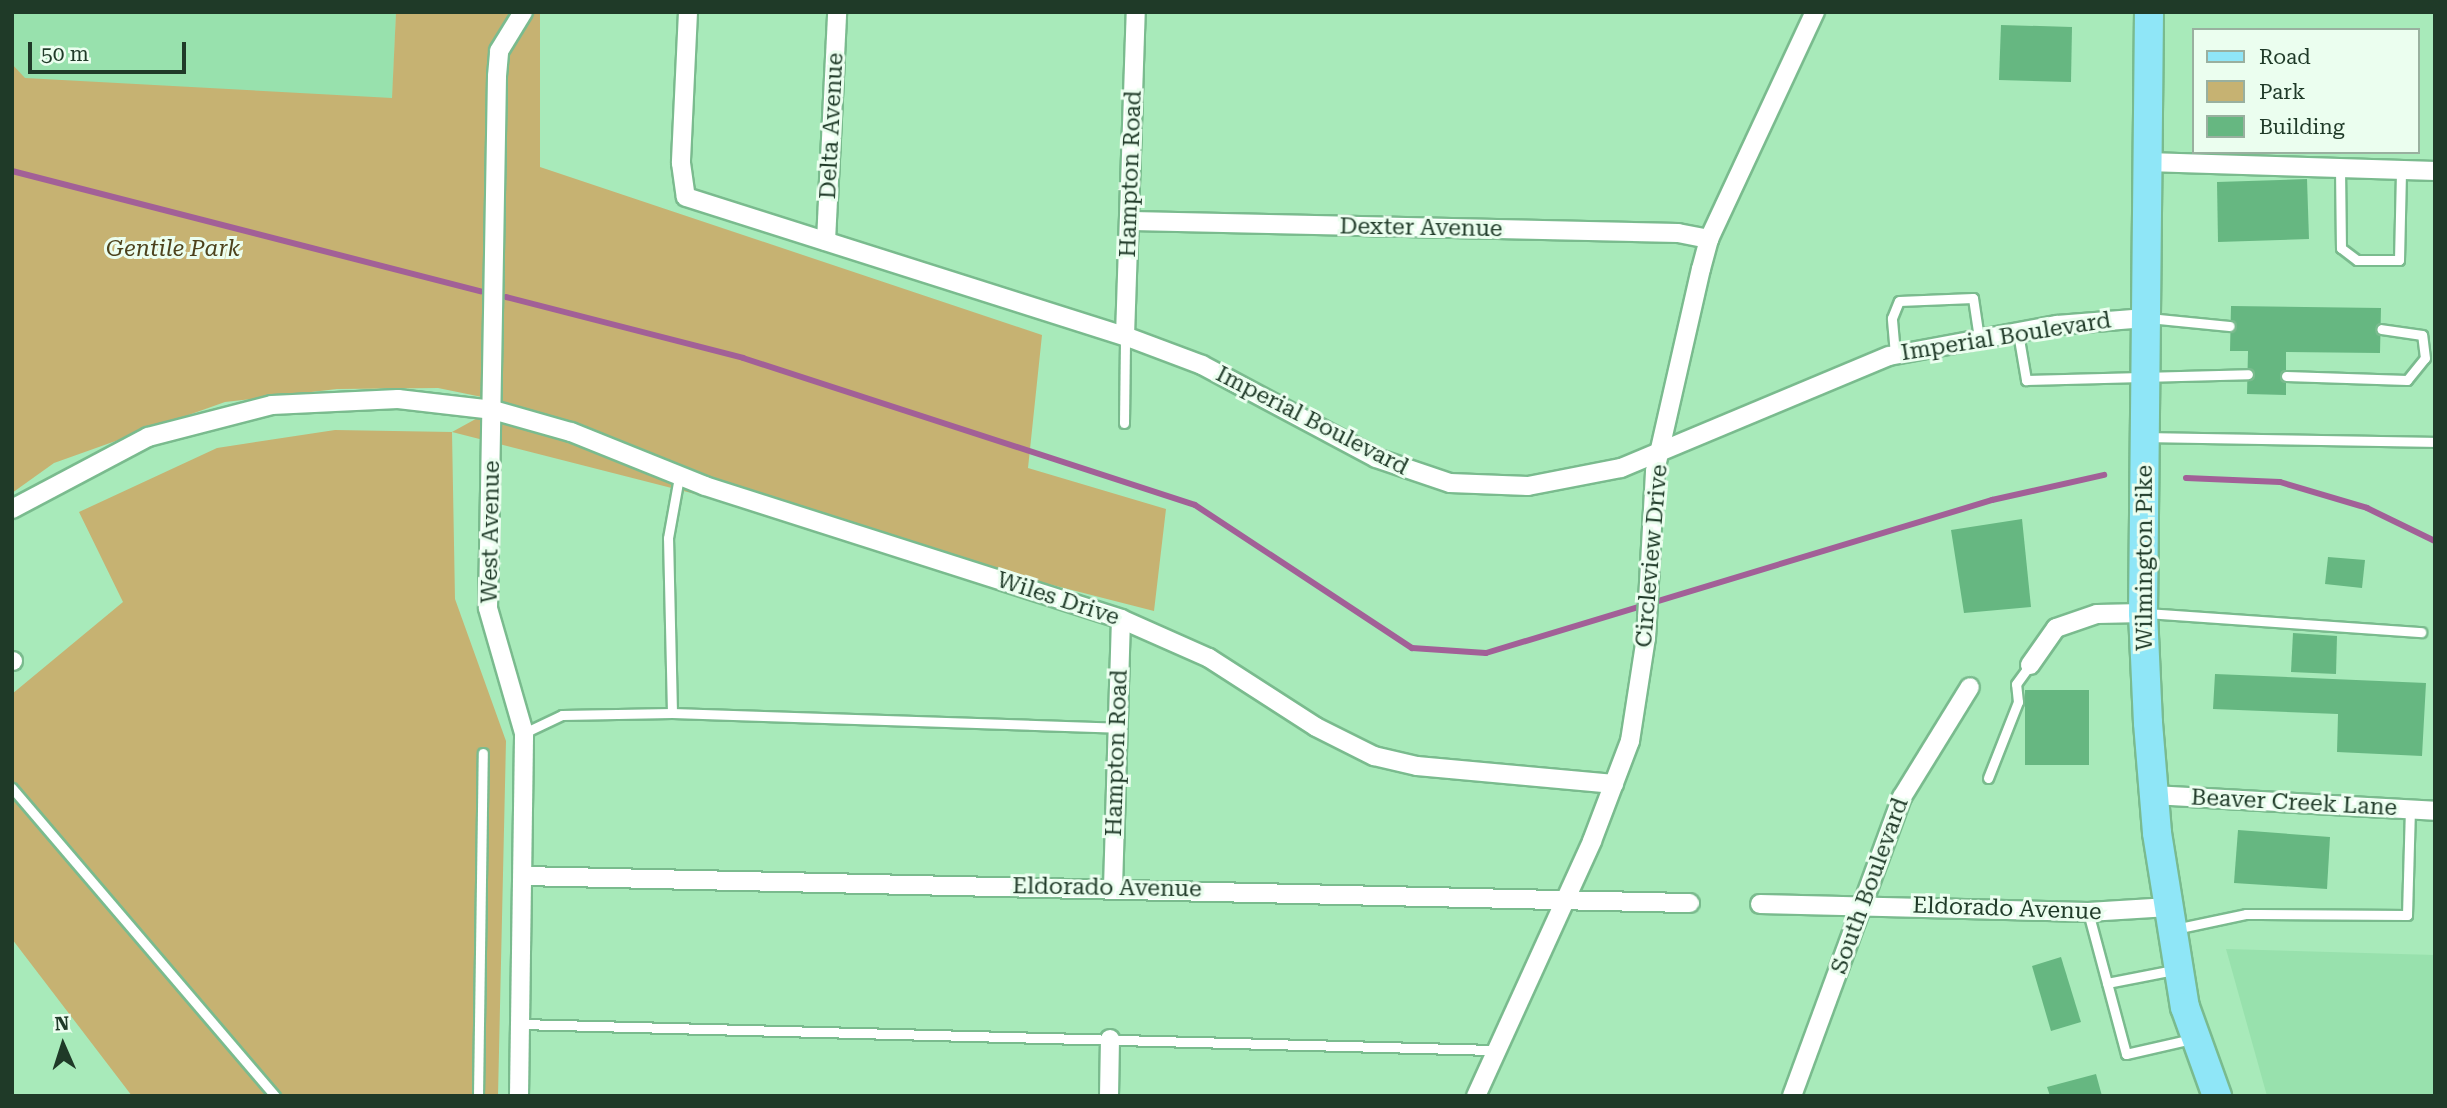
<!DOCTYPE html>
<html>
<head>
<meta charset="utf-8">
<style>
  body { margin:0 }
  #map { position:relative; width:2447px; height:1108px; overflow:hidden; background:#a8eaba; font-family:"Roboto Serif",serif }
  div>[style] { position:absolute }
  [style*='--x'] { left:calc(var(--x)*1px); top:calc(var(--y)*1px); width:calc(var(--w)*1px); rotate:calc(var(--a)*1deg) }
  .built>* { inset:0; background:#98e1ad }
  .green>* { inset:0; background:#c6b272 }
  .stream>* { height:6px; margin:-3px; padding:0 3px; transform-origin:3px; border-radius:3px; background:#a26097 }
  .building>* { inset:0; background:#66b781 }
  .roads { filter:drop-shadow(2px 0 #7abb8e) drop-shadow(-2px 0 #7abb8e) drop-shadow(0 2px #7abb8e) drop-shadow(0 -2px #7abb8e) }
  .lane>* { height:9px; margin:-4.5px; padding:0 4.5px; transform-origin:4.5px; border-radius:4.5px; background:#fff }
  .street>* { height:18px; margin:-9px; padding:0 9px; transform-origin:9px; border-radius:9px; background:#fff }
  .primary>* { height:28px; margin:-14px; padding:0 14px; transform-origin:14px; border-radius:14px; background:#8fe6f7 }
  span { translate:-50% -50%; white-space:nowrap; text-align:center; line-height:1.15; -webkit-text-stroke:6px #ebfeef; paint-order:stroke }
  .street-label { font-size:23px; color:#1f3a28 }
  .park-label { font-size:23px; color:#4d421c; font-style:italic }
  .frame { position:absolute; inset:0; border:14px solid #1f3a28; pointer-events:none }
  .legend { position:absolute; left:2192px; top:28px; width:228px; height:126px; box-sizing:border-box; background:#ebfeef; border:2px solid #99b09f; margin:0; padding:9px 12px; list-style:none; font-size:21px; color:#1f3a28 }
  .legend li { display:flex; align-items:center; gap:14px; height:35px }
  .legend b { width:35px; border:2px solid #99b09f }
  .north { position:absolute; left:28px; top:1010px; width:70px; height:70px; -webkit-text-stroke:5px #ebfeef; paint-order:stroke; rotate:357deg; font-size:19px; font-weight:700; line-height:28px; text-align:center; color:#1f3a28 }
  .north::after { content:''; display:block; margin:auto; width:24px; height:32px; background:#1f3a28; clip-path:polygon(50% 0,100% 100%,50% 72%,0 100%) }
  .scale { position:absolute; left:28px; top:42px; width:158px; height:32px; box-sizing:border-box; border:4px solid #1f3a28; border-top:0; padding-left:9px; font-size:21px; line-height:24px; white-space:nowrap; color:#1f3a28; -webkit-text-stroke:5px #ebfeef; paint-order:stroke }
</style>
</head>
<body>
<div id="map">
  <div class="built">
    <i style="clip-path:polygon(12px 12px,396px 12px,389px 174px,32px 87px,12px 64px)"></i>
    <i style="clip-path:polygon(2226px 949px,2435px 955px,2435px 1096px,2267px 1096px)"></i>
  </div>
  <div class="green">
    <i style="clip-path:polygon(396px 12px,540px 12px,540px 167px,1042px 335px,1028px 468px,1166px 509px,1154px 611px,452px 432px,455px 599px,506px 741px,498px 1096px,132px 1096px,12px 939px,12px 694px,123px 602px,79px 512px,217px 448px,335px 430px,452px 432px,492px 410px,482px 397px,438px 388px,337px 389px,225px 402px,54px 463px,12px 493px,12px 64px,25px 78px,392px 98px)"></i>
  </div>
  <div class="stream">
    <i style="--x:12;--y:171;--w:484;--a:14.4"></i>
    <i style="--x:506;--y:297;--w:245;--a:14.4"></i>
    <i style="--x:743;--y:358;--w:475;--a:18"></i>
    <i style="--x:1195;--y:505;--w:260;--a:33.4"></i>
    <i style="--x:1412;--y:648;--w:74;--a:3.9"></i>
    <i style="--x:1486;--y:653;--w:529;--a:-16.82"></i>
    <i style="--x:1992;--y:500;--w:115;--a:-12.6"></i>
    <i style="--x:2186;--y:478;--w:94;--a:2.4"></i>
    <i style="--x:2280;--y:482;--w:91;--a:16.6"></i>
    <i style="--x:2367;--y:508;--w:76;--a:25.9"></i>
  </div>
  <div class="building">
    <i style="clip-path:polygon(2001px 25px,2072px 27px,2071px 82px,1999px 80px)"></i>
    <i style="clip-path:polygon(2307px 179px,2309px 239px,2218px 242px,2217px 182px)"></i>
    <i style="clip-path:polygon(2231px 306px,2381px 308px,2380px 353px,2286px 352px,2286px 395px,2247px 394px,2248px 351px,2230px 351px)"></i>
    <i style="clip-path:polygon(2022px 519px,2031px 607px,1964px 613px,1951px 530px)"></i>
    <i style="clip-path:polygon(2328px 557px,2365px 560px,2362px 588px,2325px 584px)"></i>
    <i style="clip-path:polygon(2293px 633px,2337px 636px,2336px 674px,2291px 672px)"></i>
    <i style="clip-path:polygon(2215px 674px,2426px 683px,2422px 756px,2337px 752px,2338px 714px,2213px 709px)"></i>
    <i style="clip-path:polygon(2025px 690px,2089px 690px,2089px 765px,2025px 765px)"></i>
    <i style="clip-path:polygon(2238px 830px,2330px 837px,2327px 889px,2234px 883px)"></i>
    <i style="clip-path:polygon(2061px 957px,2081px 1022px,2051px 1031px,2032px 966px)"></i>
    <i style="clip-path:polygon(2096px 1074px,2102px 1096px,2050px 1096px,2047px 1087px)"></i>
  </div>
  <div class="roads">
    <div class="lane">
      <i style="--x:2340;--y:168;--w:80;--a:89.3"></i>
      <i style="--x:2341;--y:248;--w:20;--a:37"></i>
      <i style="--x:2357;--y:260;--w:42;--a:0"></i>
      <i style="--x:2399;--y:260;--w:90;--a:-88.7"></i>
      <i style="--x:2148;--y:318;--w:82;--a:5.6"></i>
      <i style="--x:2018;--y:333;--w:48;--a:80.3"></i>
      <i style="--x:2026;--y:380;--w:222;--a:-1.5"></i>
      <i style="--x:1895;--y:354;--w:36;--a:-95"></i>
      <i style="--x:1892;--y:318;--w:18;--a:-68"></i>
      <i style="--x:1899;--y:301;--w:74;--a:-2.3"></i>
      <i style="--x:1973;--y:298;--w:40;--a:81.5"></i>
      <i style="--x:2286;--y:376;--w:121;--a:1.9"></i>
      <i style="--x:2407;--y:380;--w:28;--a:-51"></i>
      <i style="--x:2425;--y:358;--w:23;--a:-97"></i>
      <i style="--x:2422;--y:335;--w:41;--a:-171.7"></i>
      <i style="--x:1124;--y:423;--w:87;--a:-89.3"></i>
      <i style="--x:2147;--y:437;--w:288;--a:1"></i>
      <i style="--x:2147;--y:613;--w:275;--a:4"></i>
      <i style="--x:672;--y:713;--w:175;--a:-91.3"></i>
      <i style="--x:668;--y:538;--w:62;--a:-79.8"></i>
      <i style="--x:524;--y:733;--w:42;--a:-25.3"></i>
      <i style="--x:562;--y:715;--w:110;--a:-1"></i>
      <i style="--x:672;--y:713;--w:446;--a:1.9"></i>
      <i style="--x:1988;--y:778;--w:82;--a:-68.5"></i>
      <i style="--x:2018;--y:702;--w:18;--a:-96"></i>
      <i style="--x:2016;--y:684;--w:24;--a:-54"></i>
      <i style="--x:12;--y:788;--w:405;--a:49.5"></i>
      <i style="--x:2088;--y:912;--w:147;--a:75"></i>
      <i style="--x:2126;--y:1054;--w:68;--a:-12.8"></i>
      <i style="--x:2175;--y:929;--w:73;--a:-11.9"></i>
      <i style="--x:2246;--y:914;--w:161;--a:0.4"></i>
      <i style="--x:2407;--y:915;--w:106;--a:-88.4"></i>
      <i style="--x:2107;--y:983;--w:68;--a:-11"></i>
      <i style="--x:520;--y:1024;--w:976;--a:1.53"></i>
      <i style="--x:478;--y:1096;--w:343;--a:-89.2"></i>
    </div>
    <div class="street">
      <i style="--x:688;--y:12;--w:151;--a:92.7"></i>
      <i style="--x:681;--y:163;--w:34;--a:82"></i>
      <i style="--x:686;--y:197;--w:460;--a:17.6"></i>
      <i style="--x:1125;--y:336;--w:82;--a:20.6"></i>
      <i style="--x:1202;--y:365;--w:197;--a:28.1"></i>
      <i style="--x:1376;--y:458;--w:78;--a:18.7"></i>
      <i style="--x:1450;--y:483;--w:78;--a:2.2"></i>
      <i style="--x:1528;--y:486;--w:95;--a:-11"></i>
      <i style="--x:1621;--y:468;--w:290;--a:-22.7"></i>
      <i style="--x:1889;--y:356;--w:171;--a:-10.5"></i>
      <i style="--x:2057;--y:325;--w:89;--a:-4.5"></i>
      <i style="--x:2148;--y:162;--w:287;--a:1.8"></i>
      <i style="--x:1132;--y:221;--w:546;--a:1.26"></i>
      <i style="--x:1678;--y:233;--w:32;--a:11"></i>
      <i style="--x:826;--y:241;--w:229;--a:-87.2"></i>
      <i style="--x:1125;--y:336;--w:324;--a:-88.1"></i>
      <i style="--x:12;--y:509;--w:154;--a:-27.9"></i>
      <i style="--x:148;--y:437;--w:128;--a:-14.5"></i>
      <i style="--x:272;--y:405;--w:126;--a:-2.7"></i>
      <i style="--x:398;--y:399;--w:96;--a:6.6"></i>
      <i style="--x:493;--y:410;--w:81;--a:15.8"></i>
      <i style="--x:571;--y:432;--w:144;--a:21.9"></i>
      <i style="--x:705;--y:486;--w:437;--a:17.7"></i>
      <i style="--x:1121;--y:619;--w:96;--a:23.9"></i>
      <i style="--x:1209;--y:658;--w:127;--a:32.8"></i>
      <i style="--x:1316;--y:727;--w:65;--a:26.6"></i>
      <i style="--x:1374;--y:756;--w:44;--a:13.1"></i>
      <i style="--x:1417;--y:766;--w:198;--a:5.2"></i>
      <i style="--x:12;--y:661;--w:1;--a:0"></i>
      <i style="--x:2030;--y:665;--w:45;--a:-54.9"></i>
      <i style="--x:2056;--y:628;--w:43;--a:-18.9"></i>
      <i style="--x:2097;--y:614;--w:46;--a:-1.2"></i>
      <i style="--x:2153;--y:795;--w:282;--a:3.2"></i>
      <i style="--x:523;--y:876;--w:1167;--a:1.33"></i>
      <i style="--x:1113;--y:888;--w:269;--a:-88.3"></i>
      <i style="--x:1760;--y:904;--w:328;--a:1.4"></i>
      <i style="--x:2088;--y:912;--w:81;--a:-3.5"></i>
      <i style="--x:519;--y:1096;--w:363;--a:-89.2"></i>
      <i style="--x:524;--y:733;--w:130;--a:-106.1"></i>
      <i style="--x:488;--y:608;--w:532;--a:-89.03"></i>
      <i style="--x:497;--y:76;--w:25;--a:-85"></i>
      <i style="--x:499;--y:51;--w:46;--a:-58.4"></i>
      <i style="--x:1109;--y:1096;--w:57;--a:-89"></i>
      <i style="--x:1476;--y:1096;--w:280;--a:-65.5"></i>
      <i style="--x:1592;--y:841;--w:107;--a:-69.2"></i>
      <i style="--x:1630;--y:741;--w:104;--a:-81.2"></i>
      <i style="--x:1646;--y:638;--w:167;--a:-86.9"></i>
      <i style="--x:1655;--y:471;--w:207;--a:-77.2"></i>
      <i style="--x:1701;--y:269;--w:31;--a:-75"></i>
      <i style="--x:1709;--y:239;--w:251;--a:-65"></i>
      <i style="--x:1792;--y:1096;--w:319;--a:-69.8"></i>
      <i style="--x:1902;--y:797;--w:129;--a:-58.3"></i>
    </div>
    <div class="primary">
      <i style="--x:2149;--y:12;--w:601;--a:90.57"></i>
      <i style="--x:2143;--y:613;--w:110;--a:87.4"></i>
      <i style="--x:2148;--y:723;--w:110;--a:85.3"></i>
      <i style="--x:2157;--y:833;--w:176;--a:80.9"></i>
      <i style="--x:2185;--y:1007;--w:95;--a:70.2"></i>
    </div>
  </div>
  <div class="street-label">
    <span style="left:832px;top:126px;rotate:-87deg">Delta Avenue</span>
    <span style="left:1131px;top:174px;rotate:-88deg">Hampton Road</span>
    <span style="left:1421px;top:228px;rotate:1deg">Dexter Avenue</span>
    <span style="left:2006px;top:337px;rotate:-9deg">Imperial Boulevard</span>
    <span style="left:1312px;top:421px;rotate:27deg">Imperial Boulevard</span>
    <span style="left:491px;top:532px;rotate:-89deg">West Avenue</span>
    <span style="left:1652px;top:556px;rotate:-85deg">Circleview Drive</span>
    <span style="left:2145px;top:558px;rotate:-90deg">Wilmington Pike</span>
    <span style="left:1058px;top:599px;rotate:18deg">Wiles Drive</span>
    <span style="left:1117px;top:753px;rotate:-88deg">Hampton Road</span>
    <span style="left:2294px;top:803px;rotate:3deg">Beaver Creek Lane</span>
    <span style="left:1870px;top:886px;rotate:-70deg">South Boulevard</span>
    <span style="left:1107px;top:888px;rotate:1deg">Eldorado Avenue</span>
    <span style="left:2007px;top:909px;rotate:2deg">Eldorado Avenue</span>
  </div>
  <div class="park-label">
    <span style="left:173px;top:249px">Gentile Park</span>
  </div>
  <div class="frame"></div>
  <ul class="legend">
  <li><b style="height:9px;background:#8fe6f7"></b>Road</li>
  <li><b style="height:19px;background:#c6b272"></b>Park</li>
  <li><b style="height:19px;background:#66b781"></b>Building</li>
  </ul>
  <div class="north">N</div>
  <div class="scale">50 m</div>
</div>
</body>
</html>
